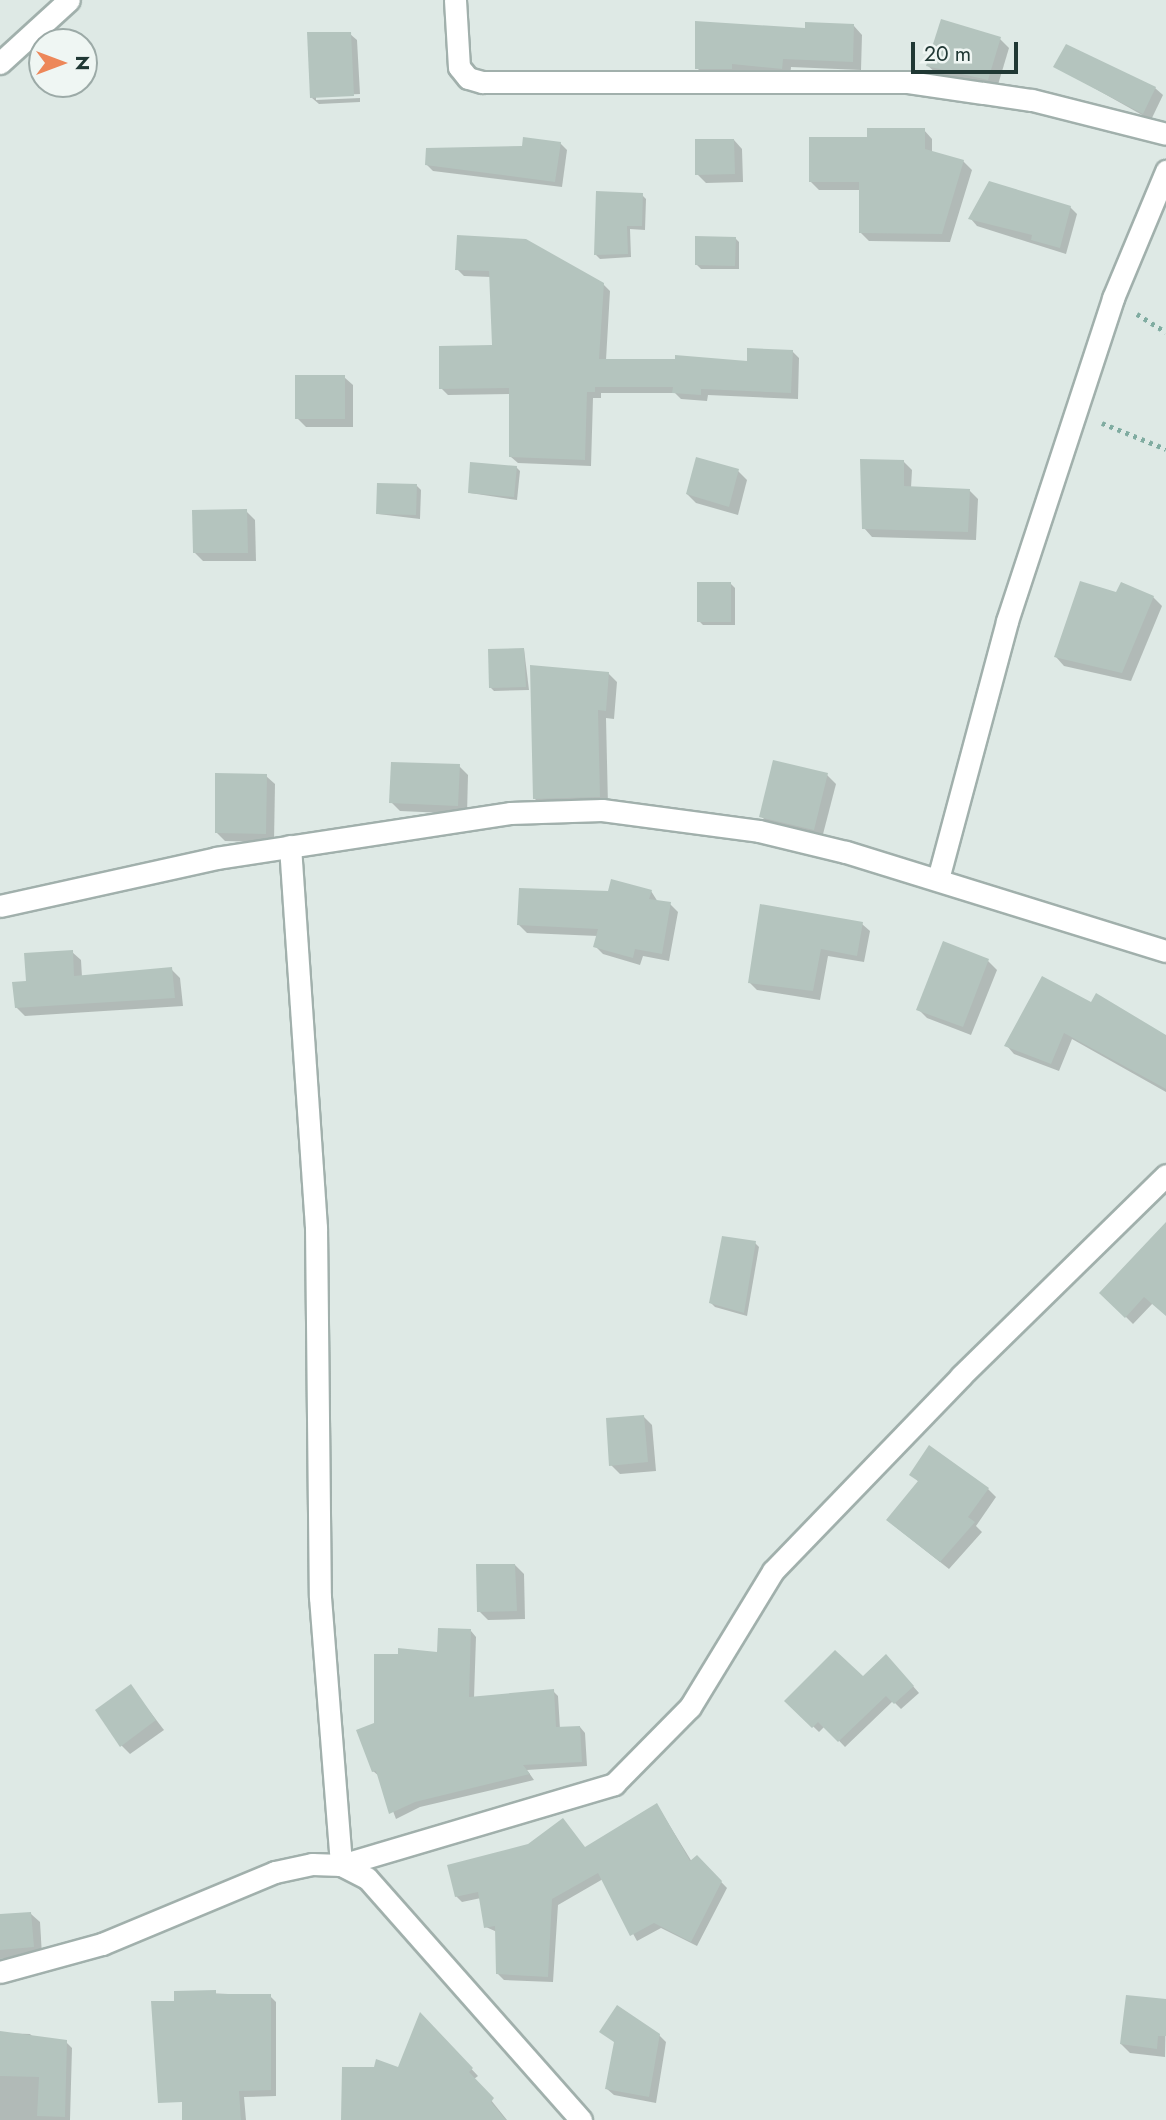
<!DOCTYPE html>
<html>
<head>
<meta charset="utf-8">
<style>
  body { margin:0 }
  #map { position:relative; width:1166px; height:2120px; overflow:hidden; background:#dee9e5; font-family:Jost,sans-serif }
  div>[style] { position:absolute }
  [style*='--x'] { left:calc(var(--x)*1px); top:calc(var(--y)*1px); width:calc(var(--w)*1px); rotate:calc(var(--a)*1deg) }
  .shadow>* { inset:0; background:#0003 }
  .building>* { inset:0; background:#b4c4be }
  .path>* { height:4.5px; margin-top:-2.25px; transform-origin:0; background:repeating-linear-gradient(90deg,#80aca1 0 3.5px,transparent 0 8.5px) }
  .roads { filter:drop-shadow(2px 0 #a1b0ac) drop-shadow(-2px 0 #a1b0ac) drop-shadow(0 2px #a1b0ac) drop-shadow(0 -2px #a1b0ac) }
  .minor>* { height:21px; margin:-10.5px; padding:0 10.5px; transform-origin:10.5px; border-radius:10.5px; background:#fff }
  span { translate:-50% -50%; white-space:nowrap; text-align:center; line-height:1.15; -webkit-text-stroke:7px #eff6f3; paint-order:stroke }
  .north { position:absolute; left:28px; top:28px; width:70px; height:70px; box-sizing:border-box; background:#eff6f3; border:2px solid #9caaa7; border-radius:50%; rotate:90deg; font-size:19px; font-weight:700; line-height:28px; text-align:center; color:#203834 }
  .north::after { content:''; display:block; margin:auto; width:24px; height:32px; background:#ed8759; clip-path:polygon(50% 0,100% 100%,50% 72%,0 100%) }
  .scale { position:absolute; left:911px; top:42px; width:107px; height:32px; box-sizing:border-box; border:4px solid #203834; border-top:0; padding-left:9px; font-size:21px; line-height:24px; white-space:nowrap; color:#203834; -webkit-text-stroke:5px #eff6f3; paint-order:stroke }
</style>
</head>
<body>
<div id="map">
  <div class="shadow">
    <i style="clip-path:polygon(854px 26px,862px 35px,861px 70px,791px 67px,790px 77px,706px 77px,697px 68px,807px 30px)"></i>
    <i style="clip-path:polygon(350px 34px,357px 40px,360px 94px,316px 96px,316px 100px,360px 98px,360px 102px,319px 104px,312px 98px)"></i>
    <i style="clip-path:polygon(1000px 39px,1009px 48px,997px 88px,937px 74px,928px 66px)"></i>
    <i style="clip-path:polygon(1055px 66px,1155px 88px,1163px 95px,1151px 120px)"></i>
    <i style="clip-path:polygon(924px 130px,932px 139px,932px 152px,963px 161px,972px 170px,950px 242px,869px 241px,860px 232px,861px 190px,819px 190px,810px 181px)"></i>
    <i style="clip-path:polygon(734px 140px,742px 149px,743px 182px,706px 183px,697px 174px)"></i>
    <i style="clip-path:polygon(560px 143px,567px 150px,562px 187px,433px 171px,426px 164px)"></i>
    <i style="clip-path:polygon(642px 195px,646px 199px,645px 230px,630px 229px,631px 257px,600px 259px,596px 255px)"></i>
    <i style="clip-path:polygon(1070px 207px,1077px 214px,1066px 254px,977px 226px,971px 219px)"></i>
    <i style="clip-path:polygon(459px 237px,603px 284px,610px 291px,606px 360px,749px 363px,792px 351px,799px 358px,798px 399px,708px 395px,707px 401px,681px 399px,675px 393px,601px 393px,601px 398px,593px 398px,591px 466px,518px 463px,511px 457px,511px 394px,448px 395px,441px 388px,494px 347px,491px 277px,464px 276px,457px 269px)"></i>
    <i style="clip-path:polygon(735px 238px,739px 242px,739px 269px,701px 269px,697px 265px)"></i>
    <i style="clip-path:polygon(344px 377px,353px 385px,353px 427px,306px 427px,297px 418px)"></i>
    <i style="clip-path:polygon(904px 462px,912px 470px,911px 488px,970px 491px,978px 499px,976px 540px,872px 537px,864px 528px)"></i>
    <i style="clip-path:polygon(516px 467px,520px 471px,517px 500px,470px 493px)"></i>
    <i style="clip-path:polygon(738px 471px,747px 480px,738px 515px,696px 503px,687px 494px)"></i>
    <i style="clip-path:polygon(417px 486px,421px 490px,420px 519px,378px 514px)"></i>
    <i style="clip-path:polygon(246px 511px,255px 520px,256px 561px,203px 561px,194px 552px)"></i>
    <i style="clip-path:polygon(731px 584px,735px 588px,735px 625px,703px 625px,699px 621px)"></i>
    <i style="clip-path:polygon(1117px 595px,1153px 597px,1162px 606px,1131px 681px,1064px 666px,1056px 657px)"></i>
    <i style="clip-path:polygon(524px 649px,529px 690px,494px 691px,490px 687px)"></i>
    <i style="clip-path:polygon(608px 673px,617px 682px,614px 719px,606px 718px,608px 805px,543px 807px,534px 798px)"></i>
    <i style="clip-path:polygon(459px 766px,468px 775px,467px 814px,400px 811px,391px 802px)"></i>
    <i style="clip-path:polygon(827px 775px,836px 784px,822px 838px,770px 825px,761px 816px)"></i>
    <i style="clip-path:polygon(266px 776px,275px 784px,274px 842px,225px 841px,216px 832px)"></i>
    <i style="clip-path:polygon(651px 891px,658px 902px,670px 904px,678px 912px,669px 961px,643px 956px,640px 965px,603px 954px,595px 946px,598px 936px,527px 933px,519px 925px,609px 893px)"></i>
    <i style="clip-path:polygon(862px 924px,870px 931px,864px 962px,828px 956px,820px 1000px,757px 990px,750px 983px)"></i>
    <i style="clip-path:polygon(944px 943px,988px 961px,997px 970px,971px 1035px,927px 1018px,918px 1009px)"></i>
    <i style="clip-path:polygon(72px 952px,81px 960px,82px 977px,171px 969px,180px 978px,183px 1006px,25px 1016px,16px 1007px,27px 982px)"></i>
    <i style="clip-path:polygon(1091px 1005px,1166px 1037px,1166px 1092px,1072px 1039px,1059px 1071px,1014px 1054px,1007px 1046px)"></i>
    <i style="clip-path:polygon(1166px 1230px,1166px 1315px,1153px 1303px,1133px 1324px,1102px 1293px)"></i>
    <i style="clip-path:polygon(755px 1243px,759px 1247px,747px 1316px,715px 1307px,711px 1303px)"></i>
    <i style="clip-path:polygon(643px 1416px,652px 1425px,656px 1471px,620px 1474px,611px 1465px)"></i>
    <i style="clip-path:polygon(911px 1474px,988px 1489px,996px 1497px,976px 1526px,982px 1532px,949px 1569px,897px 1528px,919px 1482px)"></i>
    <i style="clip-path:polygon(515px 1565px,524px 1574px,525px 1619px,488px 1620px,479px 1611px)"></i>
    <i style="clip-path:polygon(471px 1631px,476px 1637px,474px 1698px,553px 1691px,558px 1696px,560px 1729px,580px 1727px,585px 1733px,587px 1766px,527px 1770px,534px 1780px,420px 1807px,396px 1819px,380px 1777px,373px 1771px,376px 1724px,438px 1653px)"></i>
    <i style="clip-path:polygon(892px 1662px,919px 1693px,901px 1709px,893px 1701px,845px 1747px,825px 1726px,819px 1732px,787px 1701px,863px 1678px)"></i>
    <i style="clip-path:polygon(131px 1687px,164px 1730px,130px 1754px,121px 1745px)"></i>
    <i style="clip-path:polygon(657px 1805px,692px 1862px,697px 1857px,727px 1888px,697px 1946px,661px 1928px,637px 1941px,603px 1879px,558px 1905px,553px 1982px,504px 1980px,498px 1974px,497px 1932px,486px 1927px,481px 1898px,462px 1902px,456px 1896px,586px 1849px)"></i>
    <i style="clip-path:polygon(31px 1914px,40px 1922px,42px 1955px,0 1959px,0 1916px)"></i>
    <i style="clip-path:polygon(184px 1992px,270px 1996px,276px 2002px,276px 2096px,244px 2097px,246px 2120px,192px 2120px)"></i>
    <i style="clip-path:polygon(1166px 2001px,1165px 2057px,1130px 2053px,1121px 2044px)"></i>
    <i style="clip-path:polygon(421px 2015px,478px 2076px,474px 2079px,507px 2120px,343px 2120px,399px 2069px)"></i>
    <i style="clip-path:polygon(602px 2032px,659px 2035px,666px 2042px,656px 2103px,614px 2095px,607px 2089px,616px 2043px)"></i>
    <i style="clip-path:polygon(0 2033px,30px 2034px,35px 2039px,66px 2042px,72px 2048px,70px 2120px,0 2120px)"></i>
  </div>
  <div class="building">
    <i style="clip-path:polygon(941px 19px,1001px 37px,988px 80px,926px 66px)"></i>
    <i style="clip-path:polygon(695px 21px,805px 28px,805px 22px,854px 24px,853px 62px,783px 59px,782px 69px,732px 64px,732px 69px,695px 69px)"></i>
    <i style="clip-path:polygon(307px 32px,351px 32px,354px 96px,310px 98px)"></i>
    <i style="clip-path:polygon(1066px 44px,1156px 87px,1143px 114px,1053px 67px)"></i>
    <i style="clip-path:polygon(867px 128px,925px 128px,925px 149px,964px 160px,942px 234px,859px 233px,859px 182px,809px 182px,809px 137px,867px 137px)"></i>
    <i style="clip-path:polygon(523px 137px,561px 142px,555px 182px,425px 165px,426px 148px,522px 146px)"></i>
    <i style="clip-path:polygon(695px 139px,734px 139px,735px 174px,695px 175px)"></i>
    <i style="clip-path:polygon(989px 181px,1071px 206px,1060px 248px,1031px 240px,1032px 235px,968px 219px)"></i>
    <i style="clip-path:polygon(596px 191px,643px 193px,642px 226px,627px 226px,628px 254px,594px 255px)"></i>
    <i style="clip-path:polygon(457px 235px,526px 239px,604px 283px,599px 359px,675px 359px,675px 355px,747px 361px,747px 348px,793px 350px,791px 393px,701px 389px,701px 395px,672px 393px,673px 387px,595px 387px,595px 392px,587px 392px,585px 460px,509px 457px,509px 388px,439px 389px,439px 346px,492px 345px,489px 271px,455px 270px)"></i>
    <i style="clip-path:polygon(695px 236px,736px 237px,735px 266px,695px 265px)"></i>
    <i style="clip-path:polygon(295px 375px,345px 375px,345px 419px,295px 419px)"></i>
    <i style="clip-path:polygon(696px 457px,739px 469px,729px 507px,686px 494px)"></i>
    <i style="clip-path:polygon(860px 459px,904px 460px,904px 486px,970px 489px,968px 532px,862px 529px)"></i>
    <i style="clip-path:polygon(470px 462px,517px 466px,514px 497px,468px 493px)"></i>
    <i style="clip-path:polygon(377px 483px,417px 484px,416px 515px,376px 514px)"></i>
    <i style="clip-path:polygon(247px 509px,248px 553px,193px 553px,192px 510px)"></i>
    <i style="clip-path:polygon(1080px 581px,1116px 592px,1121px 582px,1154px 596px,1122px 673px,1054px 657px)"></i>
    <i style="clip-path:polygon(697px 582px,731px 582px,731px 622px,697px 622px)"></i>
    <i style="clip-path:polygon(524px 648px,526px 687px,489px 688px,488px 649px)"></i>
    <i style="clip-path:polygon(530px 665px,609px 672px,606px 711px,598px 710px,600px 797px,533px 799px)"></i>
    <i style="clip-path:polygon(773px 760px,828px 773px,814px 830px,759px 817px)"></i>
    <i style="clip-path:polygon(391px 762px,460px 764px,458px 806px,389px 803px)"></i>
    <i style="clip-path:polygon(215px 773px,267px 774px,266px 834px,215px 833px)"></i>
    <i style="clip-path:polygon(611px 879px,652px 890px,649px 899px,671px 902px,662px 954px,635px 949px,633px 958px,593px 947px,598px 929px,517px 925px,519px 888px,608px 891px)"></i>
    <i style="clip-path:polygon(760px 904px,863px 922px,857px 956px,821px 949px,813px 991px,748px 983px)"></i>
    <i style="clip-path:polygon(943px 941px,989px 959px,963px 1027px,916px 1010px)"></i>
    <i style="clip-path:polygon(73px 950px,74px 976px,172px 967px,175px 998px,15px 1008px,12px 982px,26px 981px,24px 953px)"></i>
    <i style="clip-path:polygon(1042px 976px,1091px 1002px,1096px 993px,1166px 1035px,1166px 1089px,1064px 1033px,1051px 1064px,1004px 1046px)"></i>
    <i style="clip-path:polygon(1166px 1222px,1166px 1316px,1144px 1297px,1125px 1318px,1099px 1293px)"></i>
    <i style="clip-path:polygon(722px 1236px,756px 1241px,744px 1313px,709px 1303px)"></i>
    <i style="clip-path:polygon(644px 1415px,648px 1462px,609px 1466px,606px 1418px)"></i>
    <i style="clip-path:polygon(929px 1445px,989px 1488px,968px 1517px,975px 1522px,940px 1562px,886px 1520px,918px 1481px,909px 1475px)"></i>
    <i style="clip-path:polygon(476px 1564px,515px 1564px,517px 1611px,477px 1612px)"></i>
    <i style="clip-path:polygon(438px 1628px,471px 1629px,469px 1697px,554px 1689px,556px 1727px,580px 1726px,582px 1762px,523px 1765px,530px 1774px,415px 1802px,389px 1814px,376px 1771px,372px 1772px,356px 1730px,374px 1723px,374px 1654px,398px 1654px,398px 1648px,437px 1652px)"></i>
    <i style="clip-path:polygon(835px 1650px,863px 1676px,886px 1654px,914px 1686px,894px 1704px,886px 1696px,838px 1742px,818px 1722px,812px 1728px,784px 1701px)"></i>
    <i style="clip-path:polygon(131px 1684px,156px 1720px,120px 1747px,95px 1710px)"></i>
    <i style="clip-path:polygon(657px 1803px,690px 1861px,697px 1855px,722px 1881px,691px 1942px,654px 1923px,630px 1936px,598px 1873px,552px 1899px,548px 1977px,496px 1974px,495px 1926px,484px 1928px,478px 1892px,455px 1897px,447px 1865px,528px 1844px,563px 1818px,585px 1847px)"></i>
    <i style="clip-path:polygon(31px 1912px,34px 1947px,0 1950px,0 1914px)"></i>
    <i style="clip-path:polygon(216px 1990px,216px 1994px,271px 1994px,271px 2090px,239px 2091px,241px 2120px,182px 2120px,182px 2102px,158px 2103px,151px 2001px,174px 2001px,174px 1991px)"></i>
    <i style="clip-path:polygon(1126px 1995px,1166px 1999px,1166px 2036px,1158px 2036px,1157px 2049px,1120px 2044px)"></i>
    <i style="clip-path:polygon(617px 2005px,660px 2034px,649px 2097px,605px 2089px,614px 2042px,599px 2032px)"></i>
    <i style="clip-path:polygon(420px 2012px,473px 2068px,469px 2072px,494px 2098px,491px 2102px,506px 2120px,341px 2120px,342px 2067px,374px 2067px,376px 2059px,398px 2067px)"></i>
    <i style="clip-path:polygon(0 2031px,67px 2040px,65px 2117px,37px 2116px,39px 2077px,0 2076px)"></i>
  </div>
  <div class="path">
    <i style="--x:1137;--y:314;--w:34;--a:32"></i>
    <i style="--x:1102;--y:423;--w:69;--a:22.1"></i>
  </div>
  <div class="roads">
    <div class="minor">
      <i style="--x:455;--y:0;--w:67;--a:86.6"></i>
      <i style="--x:459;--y:67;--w:14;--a:51"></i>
      <i style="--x:468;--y:78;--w:15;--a:16"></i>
      <i style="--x:482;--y:82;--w:426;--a:0"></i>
      <i style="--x:908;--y:82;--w:125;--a:8.3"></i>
      <i style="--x:1032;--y:100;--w:138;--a:14.2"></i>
      <i style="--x:0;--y:63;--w:93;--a:-42.4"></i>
      <i style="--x:290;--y:846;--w:382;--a:86.1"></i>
      <i style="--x:316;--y:1227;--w:370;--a:89.4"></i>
      <i style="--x:320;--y:1597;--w:269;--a:85.5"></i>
      <i style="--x:341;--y:1865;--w:285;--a:-16.5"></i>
      <i style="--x:614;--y:1784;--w:108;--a:-45.4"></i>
      <i style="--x:690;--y:1707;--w:159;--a:-58.6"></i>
      <i style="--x:773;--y:1571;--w:271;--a:-46"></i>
      <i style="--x:961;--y:1376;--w:287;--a:-44.4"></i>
      <i style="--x:938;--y:879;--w:267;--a:-75"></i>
      <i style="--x:1007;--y:621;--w:340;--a:-71.8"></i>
      <i style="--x:1113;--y:298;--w:138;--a:-67.3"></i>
      <i style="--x:0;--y:906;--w:221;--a:-12.5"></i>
      <i style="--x:216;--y:858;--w:297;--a:-8.7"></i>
      <i style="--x:510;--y:813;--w:92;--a:-1.9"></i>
      <i style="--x:602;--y:810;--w:158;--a:7.6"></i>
      <i style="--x:759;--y:831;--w:89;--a:13.6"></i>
      <i style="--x:846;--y:852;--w:335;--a:17.2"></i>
      <i style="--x:0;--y:1972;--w:106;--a:-15.4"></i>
      <i style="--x:102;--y:1944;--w:187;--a:-22.6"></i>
      <i style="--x:275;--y:1872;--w:38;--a:-12"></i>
      <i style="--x:312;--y:1864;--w:29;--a:2"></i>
      <i style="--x:341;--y:1865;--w:29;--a:27"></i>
      <i style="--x:367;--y:1878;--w:323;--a:48.5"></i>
    </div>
  </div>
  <div class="north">N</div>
  <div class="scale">20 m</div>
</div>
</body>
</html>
